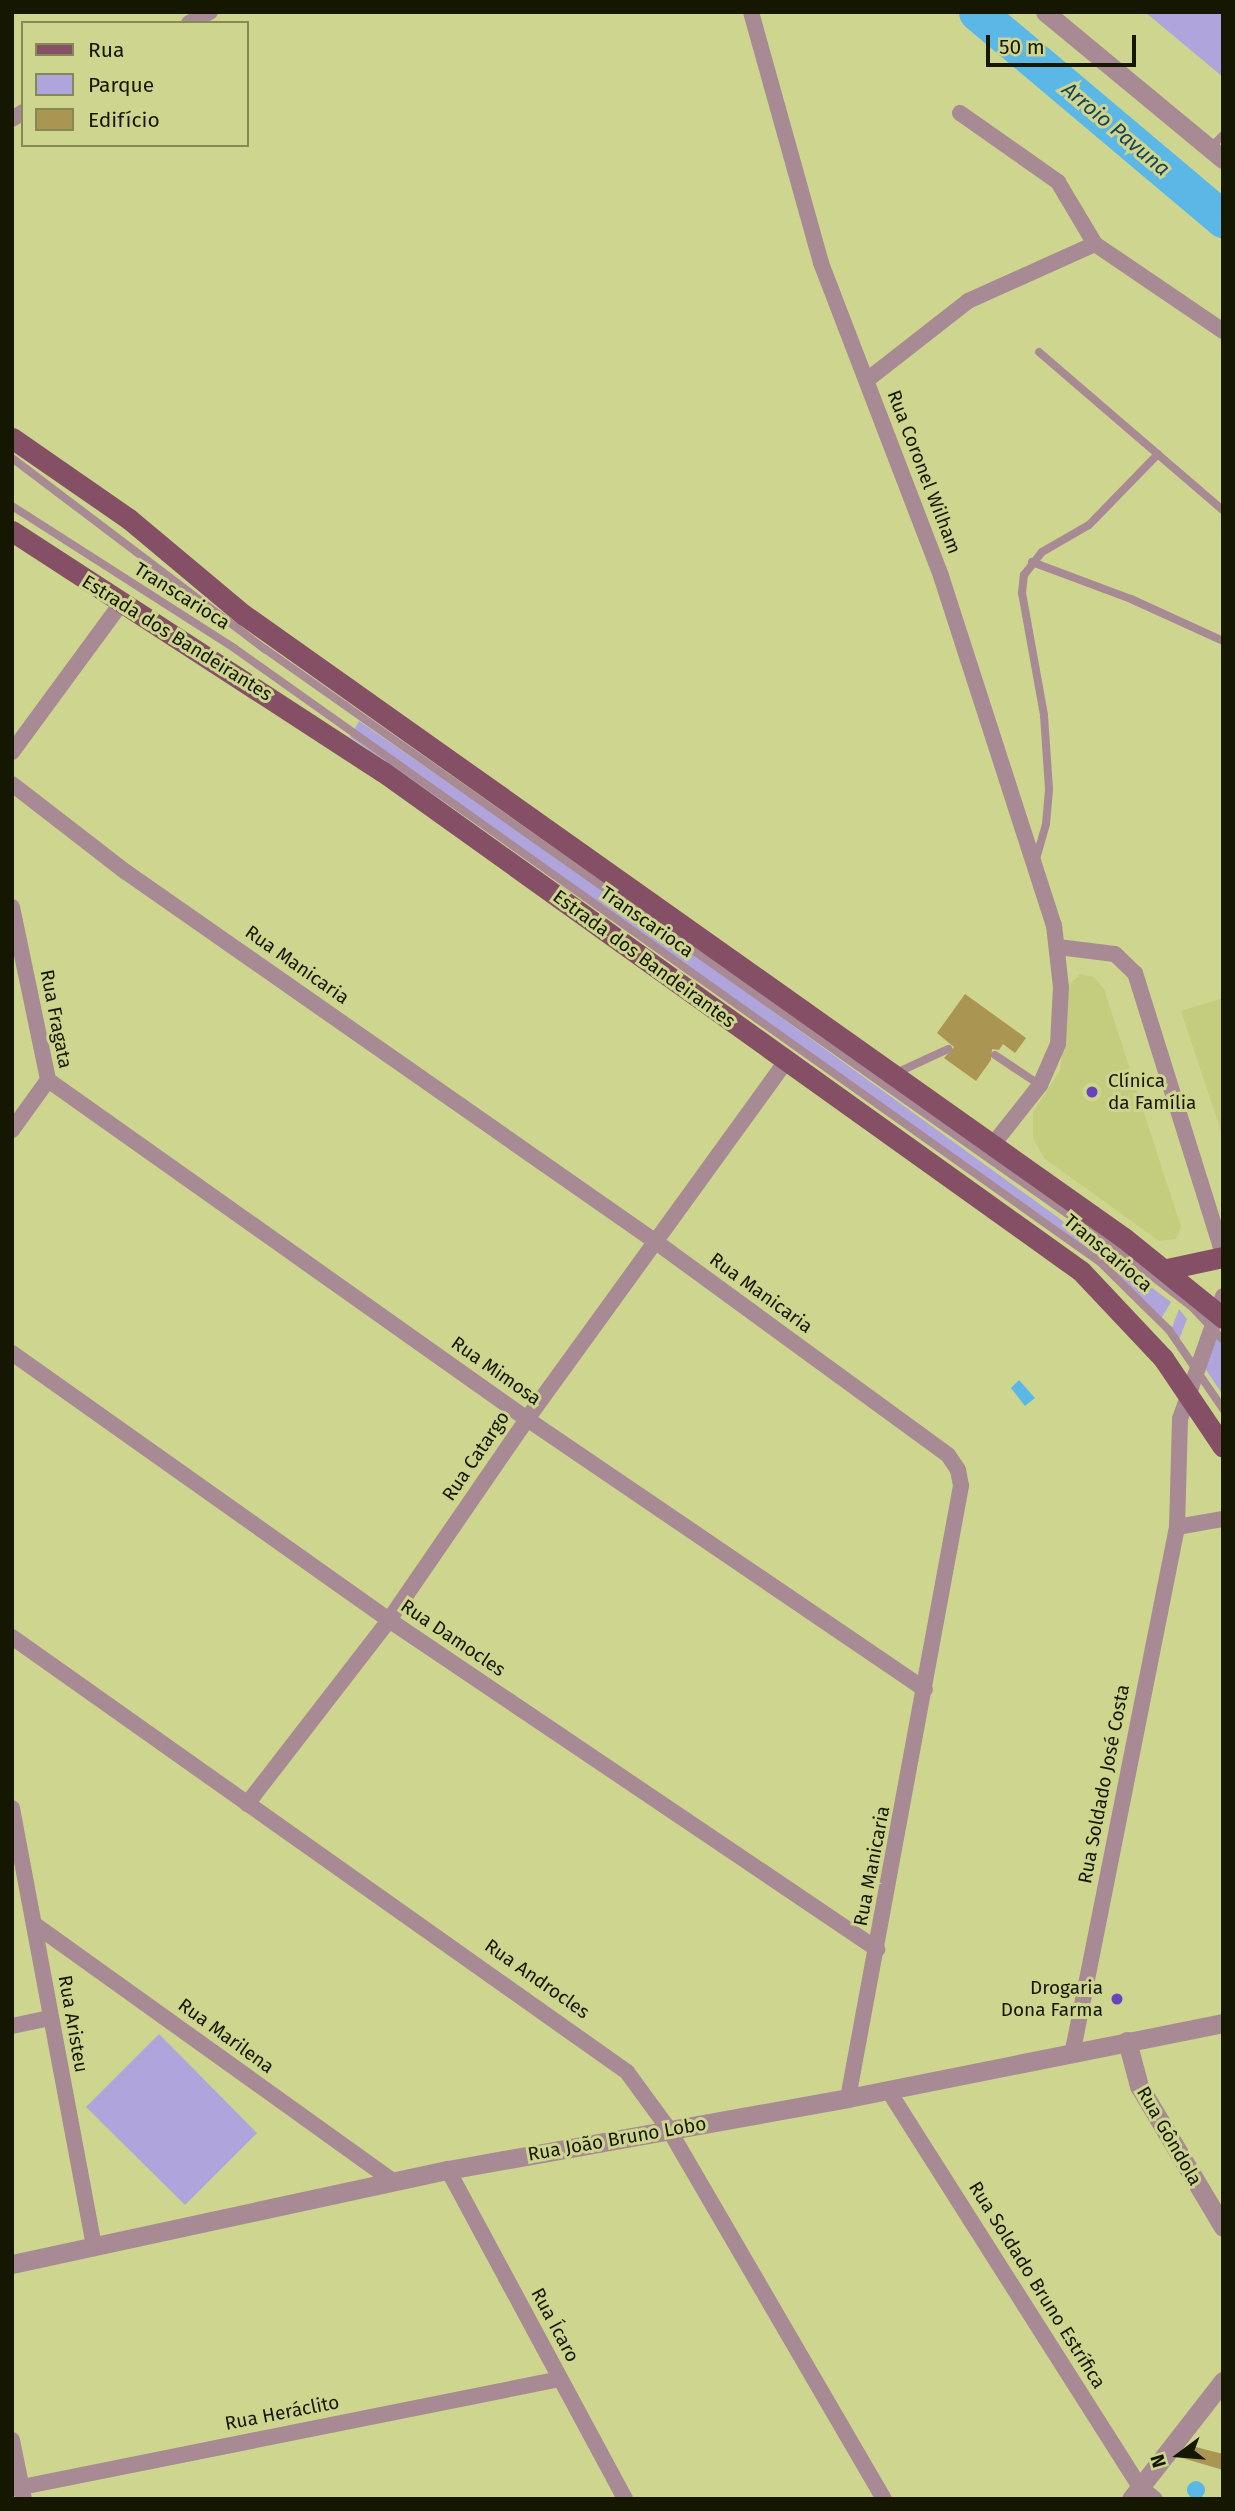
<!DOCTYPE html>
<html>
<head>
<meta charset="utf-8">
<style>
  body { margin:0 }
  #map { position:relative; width:1235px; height:2511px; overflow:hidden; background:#ced58f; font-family:"Fira Sans",sans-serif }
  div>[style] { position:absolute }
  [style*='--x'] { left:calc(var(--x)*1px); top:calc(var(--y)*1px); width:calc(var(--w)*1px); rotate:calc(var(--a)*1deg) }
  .built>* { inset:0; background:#c4cc7e }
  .green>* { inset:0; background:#afa4dc }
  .water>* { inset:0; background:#5bb7e6 }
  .round { border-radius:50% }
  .river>* { height:37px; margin:-18.5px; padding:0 18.5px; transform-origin:18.5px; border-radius:18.5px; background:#5bb7e6 }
  .building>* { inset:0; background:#aa9652 }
  .service>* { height:8px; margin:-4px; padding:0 4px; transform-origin:4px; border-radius:4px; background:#a88a95 }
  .minor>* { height:16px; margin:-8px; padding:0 8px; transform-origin:8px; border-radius:8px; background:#a88a95 }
  .tertiary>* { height:19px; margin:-9.5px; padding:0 9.5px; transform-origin:9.5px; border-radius:9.5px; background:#a88a95 }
  .primary>* { height:21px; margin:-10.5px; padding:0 10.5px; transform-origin:10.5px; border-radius:10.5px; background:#855066 }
  .dots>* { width:19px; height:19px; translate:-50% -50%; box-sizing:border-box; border:4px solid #ced58f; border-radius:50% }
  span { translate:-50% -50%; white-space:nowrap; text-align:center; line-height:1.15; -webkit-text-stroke:6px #ced58f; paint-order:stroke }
  .street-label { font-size:19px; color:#151700 }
  .poi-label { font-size:19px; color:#151700 }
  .left { translate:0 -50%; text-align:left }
  .right { translate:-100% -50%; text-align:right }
  .water-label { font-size:21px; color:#1b4357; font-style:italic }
  .frame { position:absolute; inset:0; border:14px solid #151700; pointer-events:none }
  .legend { position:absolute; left:21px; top:21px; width:228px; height:126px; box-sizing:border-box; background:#ced58f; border:2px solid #848956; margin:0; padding:9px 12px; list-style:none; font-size:21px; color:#151700 }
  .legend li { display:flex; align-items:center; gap:14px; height:35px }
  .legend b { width:35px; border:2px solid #848956 }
  .north { position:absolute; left:1144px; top:2420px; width:70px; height:70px; -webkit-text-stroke:5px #ced58f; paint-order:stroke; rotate:254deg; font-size:19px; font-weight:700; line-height:28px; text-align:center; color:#151700 }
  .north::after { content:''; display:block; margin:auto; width:24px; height:32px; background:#151700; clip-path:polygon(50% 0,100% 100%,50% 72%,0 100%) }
  .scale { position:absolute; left:986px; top:35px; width:150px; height:32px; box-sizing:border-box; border:4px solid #151700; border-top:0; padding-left:9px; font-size:21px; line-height:24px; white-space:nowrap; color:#151700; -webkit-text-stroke:5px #ced58f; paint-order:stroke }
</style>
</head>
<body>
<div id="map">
  <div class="built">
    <i style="clip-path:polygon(1080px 974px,1094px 977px,1104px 989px,1181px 1227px,1176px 1239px,1159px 1241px,1044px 1158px,1033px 1138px,1033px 1112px,1060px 1071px,1070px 984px)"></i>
    <i style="clip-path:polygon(1223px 998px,1223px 1137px,1181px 1011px)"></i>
  </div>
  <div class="green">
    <i style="clip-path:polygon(1145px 12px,1223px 12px,1223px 77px)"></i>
    <i style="clip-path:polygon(359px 721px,648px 921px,1056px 1216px,1171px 1302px,1161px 1319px,1112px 1269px,1049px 1221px,350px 737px)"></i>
    <i style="clip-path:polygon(1179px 1309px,1187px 1319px,1178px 1342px,1170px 1333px)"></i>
    <i style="clip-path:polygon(1215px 1333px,1223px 1343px,1223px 1395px,1202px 1364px)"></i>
    <i style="clip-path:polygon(159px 2034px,257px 2133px,185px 2205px,86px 2107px)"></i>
  </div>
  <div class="water">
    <i style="clip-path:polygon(1019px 1380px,1035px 1398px,1025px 1406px,1011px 1388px)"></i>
    <i class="round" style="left:1187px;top:2481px;width:18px;height:18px"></i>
  </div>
  <div class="river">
    <i style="--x:977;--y:12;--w:322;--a:40.1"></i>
  </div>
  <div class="building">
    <i style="clip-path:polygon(965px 994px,1026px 1038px,1015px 1053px,1003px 1044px,999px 1050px,992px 1049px,991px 1060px,976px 1081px,944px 1058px,954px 1047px,937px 1033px)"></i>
    <i style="clip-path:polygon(1188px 2445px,1223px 2454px,1223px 2470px,1179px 2457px)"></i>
  </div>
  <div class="service">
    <i style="--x:1210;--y:148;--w:18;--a:-45"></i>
    <i style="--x:1039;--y:352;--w:243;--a:40.7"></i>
    <i style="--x:12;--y:458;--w:317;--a:37.1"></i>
    <i style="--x:265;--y:649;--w:1041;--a:35.14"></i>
    <i style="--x:1116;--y:1248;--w:98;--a:37.9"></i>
    <i style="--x:1193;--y:1308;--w:44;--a:46.8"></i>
    <i style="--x:12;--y:506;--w:264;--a:32.6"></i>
    <i style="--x:234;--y:648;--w:1062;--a:35.34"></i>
    <i style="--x:1100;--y:1262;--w:97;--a:44.6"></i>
    <i style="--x:1169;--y:1330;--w:96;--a:55.6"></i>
    <i style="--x:1032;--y:562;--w:106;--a:20.5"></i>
    <i style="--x:1131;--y:599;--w:101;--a:24.5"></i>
    <i style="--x:1036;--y:859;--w:36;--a:-74"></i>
    <i style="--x:1046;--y:824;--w:35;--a:-85"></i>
    <i style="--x:1049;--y:789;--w:74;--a:-93.9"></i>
    <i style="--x:1044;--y:715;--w:124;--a:-100.2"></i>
    <i style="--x:1022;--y:593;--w:18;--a:-84"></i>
    <i style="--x:1024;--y:575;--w:29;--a:-52"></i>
    <i style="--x:1042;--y:552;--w:54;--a:-29.9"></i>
    <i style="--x:1089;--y:525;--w:99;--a:-45.8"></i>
    <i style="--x:995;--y:1055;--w:54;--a:33.7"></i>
    <i style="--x:894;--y:1074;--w:60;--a:-24.8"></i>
  </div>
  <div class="minor">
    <i style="--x:751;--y:12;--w:261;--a:74.4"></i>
    <i style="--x:821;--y:263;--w:335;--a:69"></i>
    <i style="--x:941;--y:576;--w:367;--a:72.1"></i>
    <i style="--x:1054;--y:925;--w:62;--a:83.6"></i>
    <i style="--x:1061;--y:987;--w:57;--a:93"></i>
    <i style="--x:1058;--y:1044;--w:45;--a:113.7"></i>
    <i style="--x:1040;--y:1085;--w:74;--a:128.4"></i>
    <i style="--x:189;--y:23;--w:24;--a:-28"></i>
    <i style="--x:960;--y:113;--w:120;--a:35.1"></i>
    <i style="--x:1058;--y:182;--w:72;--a:59.2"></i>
    <i style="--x:1095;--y:244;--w:155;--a:34.2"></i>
    <i style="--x:12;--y:119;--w:13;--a:-32"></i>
    <i style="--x:867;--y:380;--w:128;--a:-38"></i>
    <i style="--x:968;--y:301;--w:139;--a:-24.2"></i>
    <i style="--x:12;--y:752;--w:186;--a:-53.7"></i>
    <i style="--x:12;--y:784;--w:144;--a:37.7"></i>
    <i style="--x:126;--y:872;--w:646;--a:34.92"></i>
    <i style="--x:656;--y:1242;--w:361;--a:36.1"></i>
    <i style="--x:948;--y:1455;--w:18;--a:56"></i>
    <i style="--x:958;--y:1470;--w:16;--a:79"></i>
    <i style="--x:961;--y:1486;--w:622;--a:100.46"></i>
    <i style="--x:12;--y:907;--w:177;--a:78.2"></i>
    <i style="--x:48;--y:1080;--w:62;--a:125.8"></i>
    <i style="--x:1058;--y:947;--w:57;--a:7"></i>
    <i style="--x:1115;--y:954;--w:28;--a:44"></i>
    <i style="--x:1135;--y:973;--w:294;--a:72.6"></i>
    <i style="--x:48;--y:1080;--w:587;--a:35.29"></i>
    <i style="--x:527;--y:1419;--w:481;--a:34.2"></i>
    <i style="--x:12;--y:1353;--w:462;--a:35.3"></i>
    <i style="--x:389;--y:1620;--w:589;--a:33.99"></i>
    <i style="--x:1177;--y:1527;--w:47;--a:-9.9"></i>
    <i style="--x:12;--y:1637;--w:753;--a:35.27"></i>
    <i style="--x:627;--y:2072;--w:69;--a:53.8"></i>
    <i style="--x:668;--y:2128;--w:429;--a:59.8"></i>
    <i style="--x:247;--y:1804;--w:232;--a:-52.3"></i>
    <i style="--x:389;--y:1620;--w:244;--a:-55.5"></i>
    <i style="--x:527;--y:1419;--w:442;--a:-54.1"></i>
    <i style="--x:12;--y:1808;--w:447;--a:79.4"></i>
    <i style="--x:34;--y:1924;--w:443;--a:35.6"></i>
    <i style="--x:12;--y:2026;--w:39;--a:-12"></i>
    <i style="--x:1073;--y:2050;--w:533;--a:-78.75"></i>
    <i style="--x:1177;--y:1527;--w:108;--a:-88.4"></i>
    <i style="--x:1180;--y:1419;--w:130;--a:-70.7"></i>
    <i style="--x:888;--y:2090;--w:470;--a:57.6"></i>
    <i style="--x:1140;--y:2487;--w:19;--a:39"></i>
    <i style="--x:448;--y:2170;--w:374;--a:61.7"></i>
    <i style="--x:12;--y:2440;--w:60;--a:78.5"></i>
    <i style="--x:12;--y:2489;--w:559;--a:-11.35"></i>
  </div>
  <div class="tertiary">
    <i style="--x:1045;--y:12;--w:231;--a:39.6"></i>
    <i style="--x:1127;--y:2041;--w:47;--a:75.1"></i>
    <i style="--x:1139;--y:2086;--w:164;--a:59.2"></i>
    <i style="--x:12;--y:2264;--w:446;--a:-12.2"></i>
    <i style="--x:448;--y:2170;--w:406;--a:-10.2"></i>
    <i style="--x:848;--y:2098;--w:382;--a:-11.3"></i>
    <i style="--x:1131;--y:2499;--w:150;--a:-52.1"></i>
  </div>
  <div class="primary">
    <i style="--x:12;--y:438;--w:142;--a:34.7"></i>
    <i style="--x:129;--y:519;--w:150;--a:39.9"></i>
    <i style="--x:244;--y:615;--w:1078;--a:35.3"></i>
    <i style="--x:1124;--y:1238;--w:127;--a:38.9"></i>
    <i style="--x:12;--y:531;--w:441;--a:33"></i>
    <i style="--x:382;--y:771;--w:859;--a:35.58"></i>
    <i style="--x:1081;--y:1271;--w:120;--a:46.7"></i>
    <i style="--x:1163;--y:1358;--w:107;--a:56"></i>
    <i style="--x:1167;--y:1269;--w:57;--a:-12.1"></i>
  </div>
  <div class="dots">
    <i style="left:1092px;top:1092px;background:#6943bb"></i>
    <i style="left:1117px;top:1999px;background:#6943bb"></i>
  </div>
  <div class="street-label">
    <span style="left:924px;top:472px;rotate:69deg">Rua Coronel Wilham</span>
    <span style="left:182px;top:596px;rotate:32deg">Transcarioca</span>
    <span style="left:177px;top:638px;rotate:32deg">Estrada dos Bandeirantes</span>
    <span style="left:647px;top:922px;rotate:35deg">Transcarioca</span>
    <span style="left:644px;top:959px;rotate:36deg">Estrada dos Bandeirantes</span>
    <span style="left:297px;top:965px;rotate:35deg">Rua Manicaria</span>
    <span style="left:56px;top:1019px;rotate:79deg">Rua Fragata</span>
    <span style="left:1108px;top:1253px;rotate:40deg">Transcarioca</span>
    <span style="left:761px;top:1293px;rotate:36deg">Rua Manicaria</span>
    <span style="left:496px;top:1371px;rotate:35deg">Rua Mimosa</span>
    <span style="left:476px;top:1456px;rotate:-56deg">Rua Catargo</span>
    <span style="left:453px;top:1638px;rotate:34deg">Rua Damocles</span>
    <span style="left:1104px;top:1784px;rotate:-79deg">Rua Soldado José Costa</span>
    <span style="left:872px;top:1866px;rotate:-79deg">Rua Manicaria</span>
    <span style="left:537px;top:1979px;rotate:35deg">Rua Androcles</span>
    <span style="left:73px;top:2024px;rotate:80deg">Rua Aristeu</span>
    <span style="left:226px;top:2036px;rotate:36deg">Rua Marilena</span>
    <span style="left:1169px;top:2136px;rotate:60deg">Rua Gôndola</span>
    <span style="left:617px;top:2139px;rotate:-10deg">Rua João Bruno Lobo</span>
    <span style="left:1037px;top:2285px;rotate:58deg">Rua Soldado Bruno Estrífica</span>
    <span style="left:555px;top:2325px;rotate:62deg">Rua Ícaro</span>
    <span style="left:282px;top:2413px;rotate:-11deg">Rua Heráclito</span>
  </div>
  <div class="poi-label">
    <span class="left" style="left:1108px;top:1092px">Clínica<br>da Família</span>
    <span class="right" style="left:1103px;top:1999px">Drogaria<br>Dona Farma</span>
  </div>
  <div class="water-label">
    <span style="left:1116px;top:129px;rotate:40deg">Arroio Pavuna</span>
  </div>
  <div class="frame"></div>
  <ul class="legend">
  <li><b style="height:9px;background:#855066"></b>Rua</li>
  <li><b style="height:19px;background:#afa4dc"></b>Parque</li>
  <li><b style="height:19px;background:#aa9652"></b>Edifício</li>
  </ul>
  <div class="north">N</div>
  <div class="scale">50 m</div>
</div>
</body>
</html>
